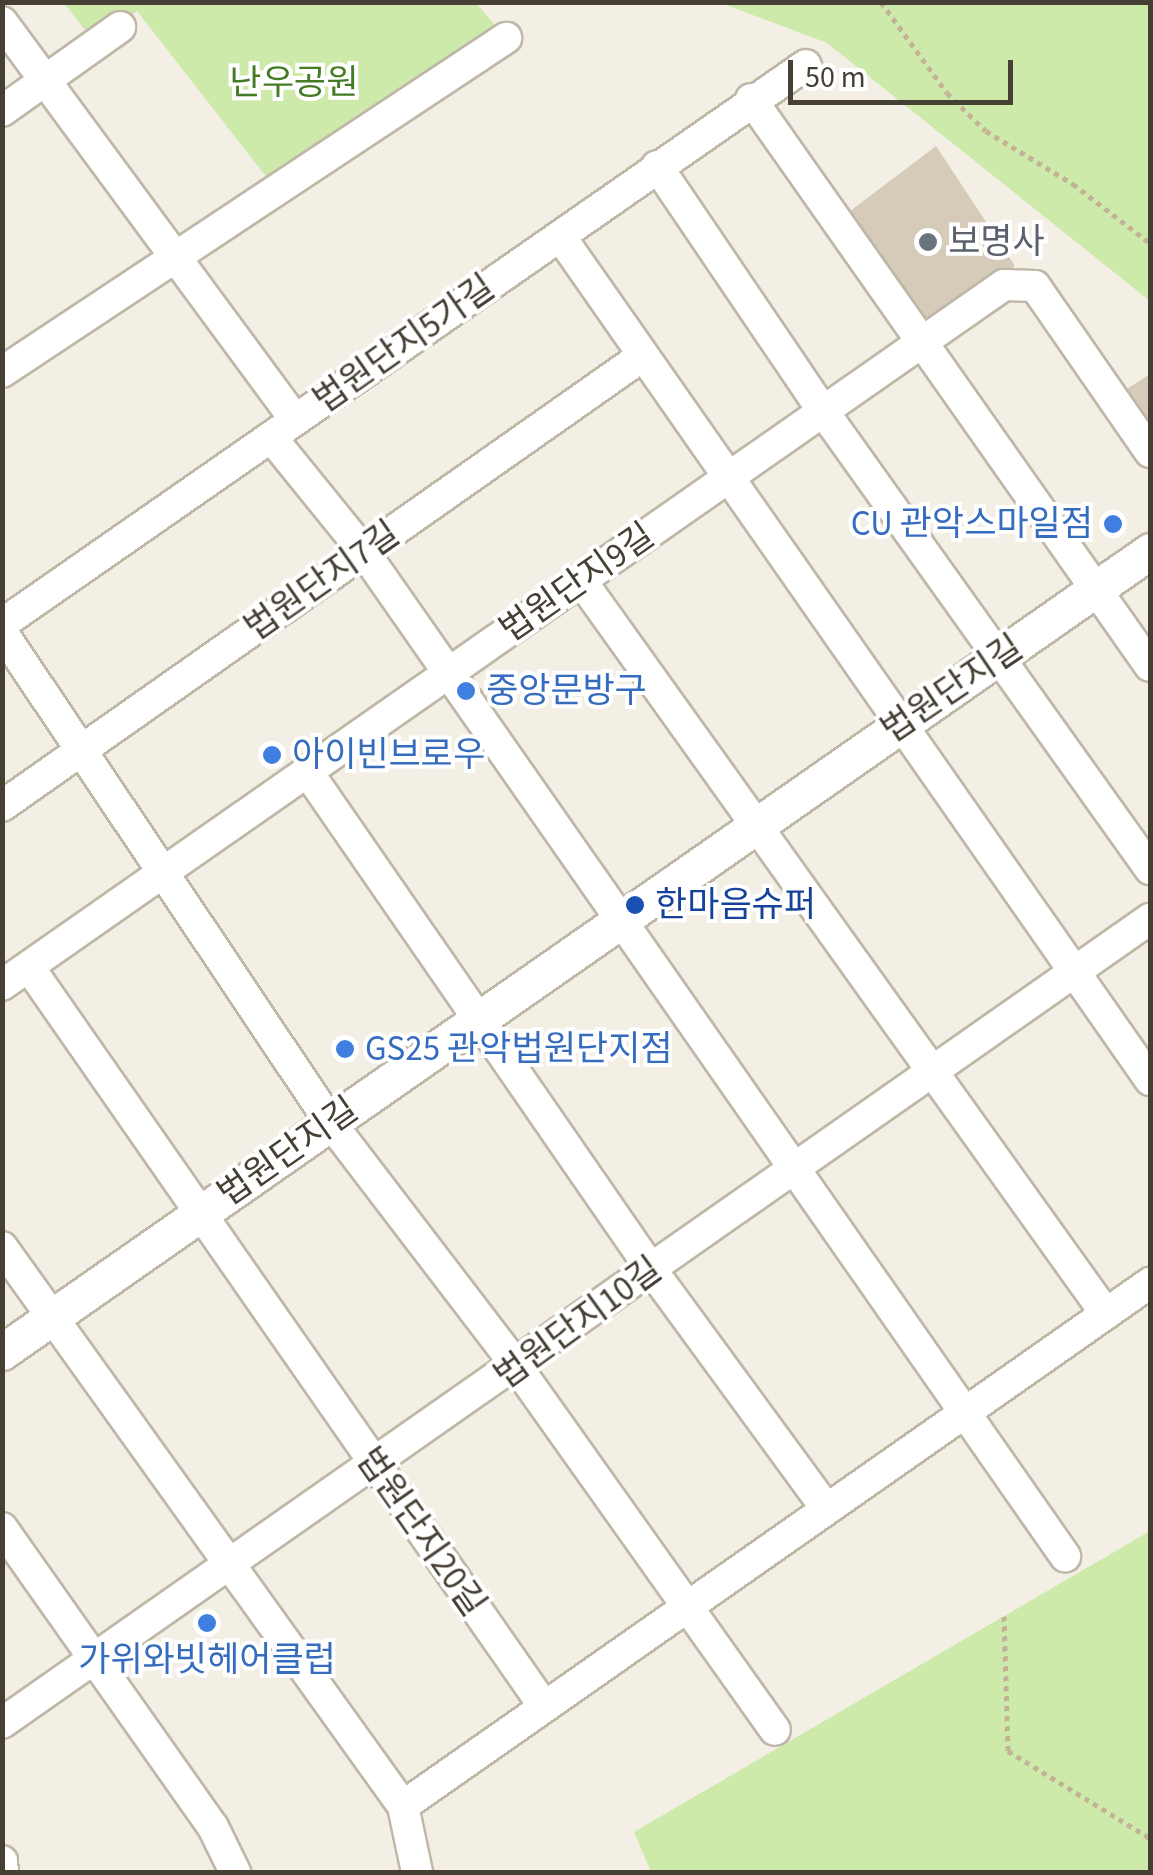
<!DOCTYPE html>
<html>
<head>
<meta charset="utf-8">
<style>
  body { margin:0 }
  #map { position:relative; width:1153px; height:1875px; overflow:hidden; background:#f3efe5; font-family:"Source Sans 3","Noto Sans KR",sans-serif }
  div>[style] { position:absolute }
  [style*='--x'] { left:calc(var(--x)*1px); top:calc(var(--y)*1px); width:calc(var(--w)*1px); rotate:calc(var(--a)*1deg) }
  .green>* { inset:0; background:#cdeaab }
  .building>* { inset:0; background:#d6cbb9 }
  .path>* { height:5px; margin-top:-2.5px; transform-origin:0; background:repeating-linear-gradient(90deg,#c2b397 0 5px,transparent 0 10px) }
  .roads { filter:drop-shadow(2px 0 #bfb7a7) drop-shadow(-2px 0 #bfb7a7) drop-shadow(0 2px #bfb7a7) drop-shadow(0 -2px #bfb7a7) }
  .minor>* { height:30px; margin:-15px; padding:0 15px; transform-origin:15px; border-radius:15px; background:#fff }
  .tertiary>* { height:35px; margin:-17.5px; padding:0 17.5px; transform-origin:17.5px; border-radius:17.5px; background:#fff }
  .dots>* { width:28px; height:28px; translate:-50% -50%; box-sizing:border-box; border:5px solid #fff; border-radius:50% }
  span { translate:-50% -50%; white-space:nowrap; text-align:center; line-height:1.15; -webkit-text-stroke:8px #fff; paint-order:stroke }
  .park-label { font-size:35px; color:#457b24 }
  .worship-label { font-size:35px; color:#5b616d }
  .left { translate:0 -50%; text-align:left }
  .street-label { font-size:35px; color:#463f34 }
  .shop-label { font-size:35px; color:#366cbe }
  .right { translate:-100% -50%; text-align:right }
  .transit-label { font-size:35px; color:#164399 }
  .frame { position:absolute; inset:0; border:5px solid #463f34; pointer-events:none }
  .scale { position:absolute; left:788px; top:60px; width:225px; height:45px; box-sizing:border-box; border:5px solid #463f34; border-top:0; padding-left:12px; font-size:30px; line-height:35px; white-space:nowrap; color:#463f34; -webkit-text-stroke:8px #fff; paint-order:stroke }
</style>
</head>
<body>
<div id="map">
  <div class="green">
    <i style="clip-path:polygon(64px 3px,476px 3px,506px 38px,275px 188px,137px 11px,96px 44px)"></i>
    <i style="clip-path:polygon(721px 3px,1150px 3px,1150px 301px,827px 43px)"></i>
    <i style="clip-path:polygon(1150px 1531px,1150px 1872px,651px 1872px,634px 1832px)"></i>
  </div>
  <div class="building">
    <i style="clip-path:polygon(936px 146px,1015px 266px,918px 330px,841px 218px)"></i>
    <i style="clip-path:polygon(1150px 374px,1150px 440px,1119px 394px)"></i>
  </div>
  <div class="path">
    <i style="--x:881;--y:2;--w:112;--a:54"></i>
    <i style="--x:947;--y:93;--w:54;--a:44.3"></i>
    <i style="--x:986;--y:131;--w:102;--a:31.3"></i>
    <i style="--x:1073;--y:184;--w:97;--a:37.5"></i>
    <i style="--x:1004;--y:1616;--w:135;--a:88.3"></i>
    <i style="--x:1008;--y:1751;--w:167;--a:31.5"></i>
  </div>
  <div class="roads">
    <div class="minor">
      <i style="--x:2;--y:22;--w:494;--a:53.6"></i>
      <i style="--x:751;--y:99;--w:693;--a:54.87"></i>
      <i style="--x:2;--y:111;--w:145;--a:-35.4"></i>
      <i style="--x:657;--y:166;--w:296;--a:55.9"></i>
      <i style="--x:823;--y:411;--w:563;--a:54.47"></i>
      <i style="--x:560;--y:236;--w:1030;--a:55.04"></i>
      <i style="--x:2;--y:372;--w:605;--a:-33.53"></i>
      <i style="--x:271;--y:437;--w:148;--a:51"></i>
      <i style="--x:364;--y:552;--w:1225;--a:55.08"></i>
      <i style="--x:580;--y:579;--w:904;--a:54.41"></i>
      <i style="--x:2;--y:624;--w:979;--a:-34.81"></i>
      <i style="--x:2;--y:632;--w:590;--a:56.2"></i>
      <i style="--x:330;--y:1122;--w:308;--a:52.6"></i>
      <i style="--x:517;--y:1367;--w:445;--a:54.6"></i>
      <i style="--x:307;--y:771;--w:605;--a:55.36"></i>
      <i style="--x:651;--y:1269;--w:296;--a:53.8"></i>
      <i style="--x:2;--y:806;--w:781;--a:-35.09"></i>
      <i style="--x:29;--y:967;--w:899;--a:55.14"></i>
      <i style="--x:2;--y:985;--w:1222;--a:-34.94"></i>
      <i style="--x:1004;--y:285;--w:31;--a:2"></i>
      <i style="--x:1035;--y:286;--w:202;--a:55.3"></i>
      <i style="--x:2;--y:1247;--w:688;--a:54.35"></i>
      <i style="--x:403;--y:1806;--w:67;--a:78"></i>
      <i style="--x:2;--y:1528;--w:366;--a:54.8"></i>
      <i style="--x:213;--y:1827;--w:50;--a:63.9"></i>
      <i style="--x:2;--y:1723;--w:1402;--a:-35.01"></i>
      <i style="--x:403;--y:1806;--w:912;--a:-35"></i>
      <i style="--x:2;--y:1861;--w:11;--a:85"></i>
    </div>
    <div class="tertiary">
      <i style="--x:2;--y:1352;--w:1400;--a:-34.9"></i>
    </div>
  </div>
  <div class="dots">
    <i style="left:928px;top:242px;background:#6b7280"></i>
    <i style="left:1113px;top:524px;background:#3f7fe0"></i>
    <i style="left:466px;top:691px;background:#3f7fe0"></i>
    <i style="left:272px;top:755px;background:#3f7fe0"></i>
    <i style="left:635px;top:905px;background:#1a4fb4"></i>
    <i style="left:345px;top:1049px;background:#3f7fe0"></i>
    <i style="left:207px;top:1623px;background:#3f7fe0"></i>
  </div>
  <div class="park-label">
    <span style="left:294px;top:83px">난우공원</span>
  </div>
  <div class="worship-label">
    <span class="left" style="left:948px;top:242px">보명사</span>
  </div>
  <div class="street-label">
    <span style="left:404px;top:344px;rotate:-35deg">법원단지5가길</span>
    <span style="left:322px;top:581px;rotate:-35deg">법원단지7길</span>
    <span style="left:577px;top:583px;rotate:-35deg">법원단지9길</span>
    <span style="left:952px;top:689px;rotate:-34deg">법원단지길</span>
    <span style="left:288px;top:1152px;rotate:-35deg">법원단지길</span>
    <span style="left:578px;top:1323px;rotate:-36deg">법원단지10길</span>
    <span style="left:421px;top:1532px;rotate:55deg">법원단지20길</span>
  </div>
  <div class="shop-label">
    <span class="right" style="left:1093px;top:524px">CU 관악스마일점</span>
    <span class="left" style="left:486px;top:691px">중앙문방구</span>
    <span class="left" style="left:292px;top:755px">아이빈브로우</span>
    <span class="left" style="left:365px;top:1049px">GS25 관악법원단지점</span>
    <span style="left:207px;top:1660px">가위와빗헤어클럽</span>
  </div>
  <div class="transit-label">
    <span class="left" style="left:655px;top:905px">한마음슈퍼</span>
  </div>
  <div class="frame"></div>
  <div class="scale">50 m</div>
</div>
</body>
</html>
